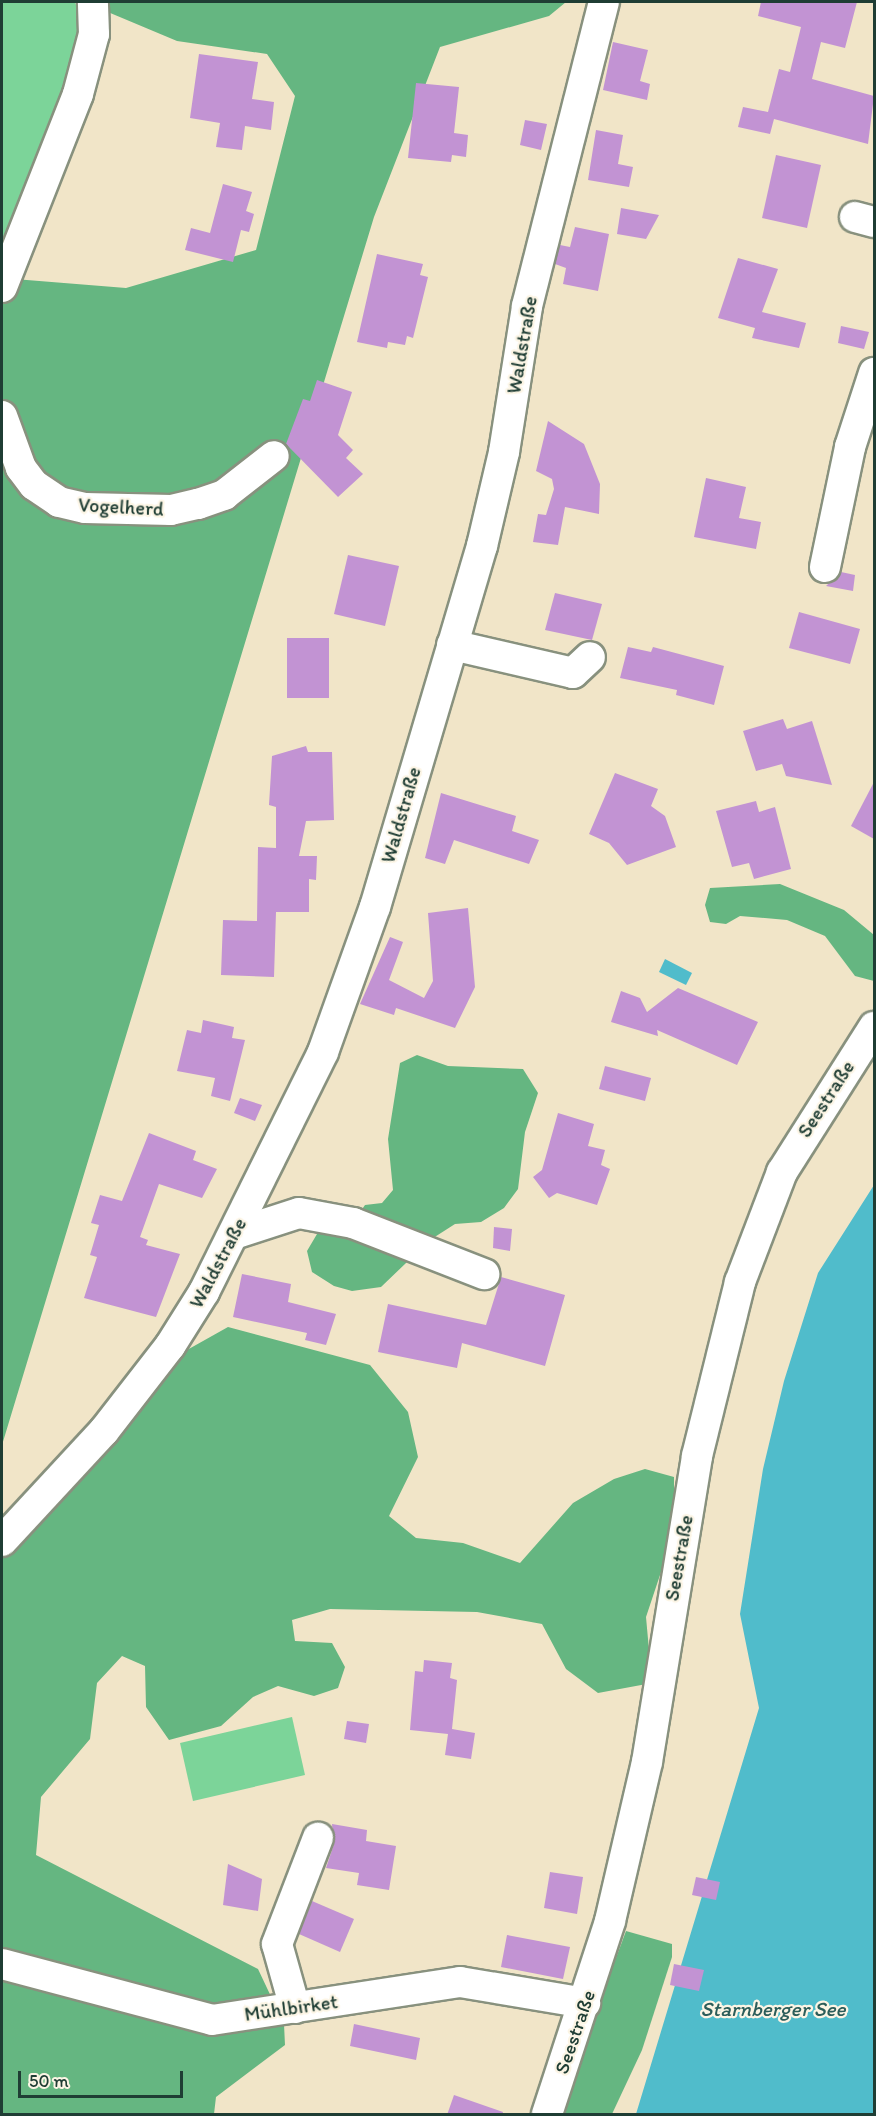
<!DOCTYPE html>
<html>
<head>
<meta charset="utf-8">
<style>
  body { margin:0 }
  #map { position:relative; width:876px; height:2116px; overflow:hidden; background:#f1e5c8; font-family:Itim,sans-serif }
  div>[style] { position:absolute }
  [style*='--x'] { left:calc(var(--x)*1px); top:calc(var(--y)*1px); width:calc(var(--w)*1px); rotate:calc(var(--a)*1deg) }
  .green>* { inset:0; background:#7cd499 }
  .forest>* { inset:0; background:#65b681 }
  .water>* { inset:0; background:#50bccb }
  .building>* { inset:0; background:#c293d3 }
  .roads { filter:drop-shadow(2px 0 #88917e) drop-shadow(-2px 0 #88917e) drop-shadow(0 2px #88917e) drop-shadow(0 -2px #88917e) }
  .minor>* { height:30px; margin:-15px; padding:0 15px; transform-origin:15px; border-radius:15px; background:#fff }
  span { translate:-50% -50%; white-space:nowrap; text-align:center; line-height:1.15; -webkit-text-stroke:4.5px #fcf5e5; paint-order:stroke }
  .street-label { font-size:20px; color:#1f3d34 }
  .water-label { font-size:21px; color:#2b5d5a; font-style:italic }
  .frame { position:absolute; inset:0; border:3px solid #1f3d34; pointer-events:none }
  .scale { position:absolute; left:18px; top:2071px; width:165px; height:27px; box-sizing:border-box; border:3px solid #1f3d34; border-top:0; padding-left:8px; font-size:18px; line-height:21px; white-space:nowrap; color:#1f3d34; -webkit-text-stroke:4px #fcf5e5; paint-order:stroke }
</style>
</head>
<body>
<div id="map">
  <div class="green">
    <i style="clip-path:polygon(2px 2px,75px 2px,81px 20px,80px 50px,2px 261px)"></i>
    <i style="clip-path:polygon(292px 1717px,305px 1775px,193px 1801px,180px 1743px)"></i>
  </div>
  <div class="forest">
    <i style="clip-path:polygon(84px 2px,566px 2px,549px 16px,440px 47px,374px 217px,2px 1445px,2px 278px,126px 288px,256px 250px,295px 96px,267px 54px,177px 41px)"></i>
    <i style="clip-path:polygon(780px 884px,844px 910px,874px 935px,874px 981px,855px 976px,825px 936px,787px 920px,740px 916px,726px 924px,710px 922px,705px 905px,710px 888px)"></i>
    <i style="clip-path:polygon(417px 1055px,448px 1066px,523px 1069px,538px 1093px,525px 1132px,518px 1189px,504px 1208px,481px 1222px,455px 1224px,430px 1240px,381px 1287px,352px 1291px,334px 1286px,312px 1272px,307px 1251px,317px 1234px,347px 1231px,365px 1205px,382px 1203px,393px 1190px,388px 1139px,400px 1063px)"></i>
    <i style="clip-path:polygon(228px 1327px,370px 1365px,408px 1412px,418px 1457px,389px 1516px,416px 1538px,463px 1543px,520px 1563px,573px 1503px,614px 1479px,645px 1469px,674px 1477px,674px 1533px,646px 1617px,652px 1683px,598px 1693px,566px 1669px,542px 1624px,477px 1612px,330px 1609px,292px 1620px,295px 1641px,332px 1643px,345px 1667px,338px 1688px,314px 1696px,278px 1686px,253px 1697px,221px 1726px,169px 1740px,146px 1707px,145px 1666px,122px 1656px,97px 1683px,90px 1739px,41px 1797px,36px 1855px,258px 1969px,284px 2024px,285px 2045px,216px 2097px,214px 2114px,2px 2114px,2px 1558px,102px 1454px,187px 1350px)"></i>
    <i style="clip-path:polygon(626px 1931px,672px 1944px,672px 1957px,642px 2050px,612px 2114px,558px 2114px)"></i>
  </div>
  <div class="water">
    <i style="clip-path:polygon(665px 959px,692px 973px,686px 985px,659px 972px)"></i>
    <i style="clip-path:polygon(874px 1185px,874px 2114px,636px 2114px,759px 1708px,740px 1614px,763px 1469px,784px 1381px,818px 1273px)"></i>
  </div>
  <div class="building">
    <i style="clip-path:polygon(761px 2px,857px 2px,845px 48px,821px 42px,812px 79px,874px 96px,868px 144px,774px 119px,770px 134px,738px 127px,743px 107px,768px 112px,779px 69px,790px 72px,801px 27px,758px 16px)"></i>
    <i style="clip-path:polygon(613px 42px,648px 50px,640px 81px,650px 84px,647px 100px,603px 90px)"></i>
    <i style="clip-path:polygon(199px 54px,258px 62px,252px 99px,274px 102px,271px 130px,245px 126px,242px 150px,216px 147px,220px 123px,190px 118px)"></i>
    <i style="clip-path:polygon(416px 83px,459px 87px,454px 133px,468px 135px,466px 157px,452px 155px,451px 162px,408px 158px)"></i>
    <i style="clip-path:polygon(525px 120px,547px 124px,541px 150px,520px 145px)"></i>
    <i style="clip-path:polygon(596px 130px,623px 135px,618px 164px,633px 167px,629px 187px,588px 180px)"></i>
    <i style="clip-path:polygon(776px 155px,821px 165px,807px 228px,762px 218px)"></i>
    <i style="clip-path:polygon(223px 184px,252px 192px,246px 211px,254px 214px,249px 232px,241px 230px,233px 262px,185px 250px,191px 228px,210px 233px)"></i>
    <i style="clip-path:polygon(621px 208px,659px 215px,646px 239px,617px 234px)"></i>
    <i style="clip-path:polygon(575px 227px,609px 234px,598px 291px,563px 284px,566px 268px,555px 264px,560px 245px,570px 247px)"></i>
    <i style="clip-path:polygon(377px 254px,423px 264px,420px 275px,428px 277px,413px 338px,407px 336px,405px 345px,388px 342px,387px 348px,357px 342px)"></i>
    <i style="clip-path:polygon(738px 258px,778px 269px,762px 312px,806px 323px,799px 348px,752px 338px,755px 328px,718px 318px)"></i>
    <i style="clip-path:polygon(841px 326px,869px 332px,864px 349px,838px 343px)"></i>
    <i style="clip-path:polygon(317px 380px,352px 392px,338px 435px,353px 450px,346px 458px,363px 474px,338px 497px,286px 444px,303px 399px,310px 401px)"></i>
    <i style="clip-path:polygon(548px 421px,584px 444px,600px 484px,599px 514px,565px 507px,558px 545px,533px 542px,538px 514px,546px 515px,554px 489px,552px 479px,536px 471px)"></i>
    <i style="clip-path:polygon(706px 478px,746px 487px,739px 518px,761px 522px,756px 549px,694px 537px)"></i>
    <i style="clip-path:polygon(348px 555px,399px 566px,385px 626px,334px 614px)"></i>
    <i style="clip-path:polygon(841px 572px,855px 575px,853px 591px,826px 586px)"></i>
    <i style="clip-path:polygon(555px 593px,602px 604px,592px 640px,545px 630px)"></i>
    <i style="clip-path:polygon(799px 612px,860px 629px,850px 664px,789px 648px)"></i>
    <i style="clip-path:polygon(287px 638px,329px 638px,329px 698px,287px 698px)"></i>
    <i style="clip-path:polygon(628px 647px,651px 652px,653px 647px,724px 666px,714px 705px,676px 695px,677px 690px,620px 678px)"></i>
    <i style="clip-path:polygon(783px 719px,787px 729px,812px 721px,832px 785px,786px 776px,782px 764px,756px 771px,743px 731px)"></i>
    <i style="clip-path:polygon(306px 746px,308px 752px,332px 752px,334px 820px,306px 821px,299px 856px,317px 856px,316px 880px,309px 879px,309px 912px,276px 912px,274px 977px,221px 975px,223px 920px,257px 921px,258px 847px,276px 848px,276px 807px,269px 805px,272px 756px)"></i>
    <i style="clip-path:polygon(615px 773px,658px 789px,651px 806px,665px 816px,676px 847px,627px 865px,609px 843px,589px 834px)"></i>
    <i style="clip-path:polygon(874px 782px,874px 839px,851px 826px)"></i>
    <i style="clip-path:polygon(441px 793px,516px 816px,512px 831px,539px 840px,529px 864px,454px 840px,445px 864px,425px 858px)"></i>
    <i style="clip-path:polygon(756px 801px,759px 812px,775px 807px,791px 869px,754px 879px,749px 863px,732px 867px,716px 811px)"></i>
    <i style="clip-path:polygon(468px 908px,475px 987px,455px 1028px,396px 1008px,394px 1015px,360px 1004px,390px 937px,403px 942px,389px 980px,424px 998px,433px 981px,428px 913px)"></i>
    <i style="clip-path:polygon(678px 988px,758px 1022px,737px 1065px,657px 1030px,658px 1036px,611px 1022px,621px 991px,640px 998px,647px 1012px)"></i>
    <i style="clip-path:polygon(203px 1020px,234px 1027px,232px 1038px,245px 1040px,230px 1101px,211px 1096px,215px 1078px,177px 1071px,187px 1030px,201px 1033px)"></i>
    <i style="clip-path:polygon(605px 1066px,651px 1078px,645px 1101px,599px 1089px)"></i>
    <i style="clip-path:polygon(240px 1098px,262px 1105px,255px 1121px,234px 1113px)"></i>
    <i style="clip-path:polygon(558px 1113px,594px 1124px,588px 1146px,605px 1150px,601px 1165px,610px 1169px,597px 1205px,557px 1193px,549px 1198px,533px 1177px,542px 1170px)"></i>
    <i style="clip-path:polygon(149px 1133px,196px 1151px,193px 1160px,217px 1169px,202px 1198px,159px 1184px,140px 1237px,148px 1240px,146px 1245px,180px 1254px,156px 1317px,84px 1298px,97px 1257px,90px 1255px,99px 1225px,91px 1223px,100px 1195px,122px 1201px)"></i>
    <i style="clip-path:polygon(494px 1227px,512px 1229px,510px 1251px,493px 1248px)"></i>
    <i style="clip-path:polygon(242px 1274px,291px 1284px,288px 1302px,336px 1314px,326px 1345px,305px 1340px,307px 1333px,233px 1317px)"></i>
    <i style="clip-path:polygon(501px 1277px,565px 1295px,545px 1366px,462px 1343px,457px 1368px,378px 1352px,388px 1304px,486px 1325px)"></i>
    <i style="clip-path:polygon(424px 1660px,452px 1663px,450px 1678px,457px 1680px,452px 1729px,475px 1733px,471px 1759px,445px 1755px,448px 1734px,410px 1730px,415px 1671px,423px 1672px)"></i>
    <i style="clip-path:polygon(347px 1721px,369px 1724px,366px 1743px,344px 1739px)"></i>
    <i style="clip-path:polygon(332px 1824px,367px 1830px,366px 1841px,396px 1846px,389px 1890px,357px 1885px,359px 1873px,326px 1868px,334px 1844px)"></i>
    <i style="clip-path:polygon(228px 1864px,262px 1879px,258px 1911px,223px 1905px)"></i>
    <i style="clip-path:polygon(550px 1872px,583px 1877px,577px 1914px,544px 1908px)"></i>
    <i style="clip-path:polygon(696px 1877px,720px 1882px,716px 1900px,692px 1895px)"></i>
    <i style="clip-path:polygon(312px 1901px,354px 1919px,340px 1952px,299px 1934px)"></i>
    <i style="clip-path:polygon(507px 1935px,570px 1947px,563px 1979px,501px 1967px)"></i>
    <i style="clip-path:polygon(674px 1964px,704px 1970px,699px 1991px,670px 1985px)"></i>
    <i style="clip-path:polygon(354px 2024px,420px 2038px,416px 2060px,350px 2046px)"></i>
    <i style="clip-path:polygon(454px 2095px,503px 2112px,502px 2115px,447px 2115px)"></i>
  </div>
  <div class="roads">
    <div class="minor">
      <i style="--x:855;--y:217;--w:20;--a:15"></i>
      <i style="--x:2;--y:287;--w:207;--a:-68.5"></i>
      <i style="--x:78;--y:94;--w:62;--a:-75.1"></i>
      <i style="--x:94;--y:34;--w:32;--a:-92"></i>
      <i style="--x:2;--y:416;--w:55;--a:69.9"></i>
      <i style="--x:21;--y:468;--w:21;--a:53"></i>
      <i style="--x:34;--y:485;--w:30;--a:34"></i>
      <i style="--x:59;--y:502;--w:27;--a:13"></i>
      <i style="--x:85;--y:508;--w:86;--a:1.3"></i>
      <i style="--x:171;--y:510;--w:28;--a:-13"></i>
      <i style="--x:198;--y:504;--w:28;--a:-19"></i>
      <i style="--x:224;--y:495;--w:63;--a:-38"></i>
      <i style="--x:825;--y:567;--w:123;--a:-78.2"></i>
      <i style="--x:850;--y:447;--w:78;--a:-72"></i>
      <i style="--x:452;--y:645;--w:124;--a:13"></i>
      <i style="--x:573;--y:673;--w:23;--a:-43"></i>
      <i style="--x:234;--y:1234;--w:68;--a:-17.9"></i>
      <i style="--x:299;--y:1213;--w:55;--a:10.5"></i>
      <i style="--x:353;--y:1223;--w:141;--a:21.3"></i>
      <i style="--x:2;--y:1541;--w:150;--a:-47.2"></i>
      <i style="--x:104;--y:1431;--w:108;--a:-52.2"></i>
      <i style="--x:170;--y:1346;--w:64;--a:-57.8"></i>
      <i style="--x:204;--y:1292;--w:268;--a:-63.6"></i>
      <i style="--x:323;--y:1052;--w:154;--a:-70.3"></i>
      <i style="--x:375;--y:907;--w:377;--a:-73.5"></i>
      <i style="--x:482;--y:546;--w:97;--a:-76.8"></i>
      <i style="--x:504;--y:452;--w:148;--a:-81"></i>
      <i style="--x:527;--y:306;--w:314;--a:-75.8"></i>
      <i style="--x:2;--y:1964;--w:217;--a:14.9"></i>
      <i style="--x:212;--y:2020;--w:251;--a:-8.7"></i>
      <i style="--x:460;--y:1982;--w:127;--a:9.5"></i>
      <i style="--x:295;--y:2008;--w:66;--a:-105.7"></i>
      <i style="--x:277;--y:1944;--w:114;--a:-68.9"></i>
      <i style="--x:547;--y:2114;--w:203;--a:-71.9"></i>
      <i style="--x:610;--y:1921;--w:163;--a:-76.9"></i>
      <i style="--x:647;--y:1762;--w:310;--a:-80.7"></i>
      <i style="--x:697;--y:1456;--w:179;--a:-76.1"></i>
      <i style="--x:740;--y:1282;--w:118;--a:-69.1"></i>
      <i style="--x:782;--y:1172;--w:172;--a:-57.6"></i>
    </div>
  </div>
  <div class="street-label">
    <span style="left:522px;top:345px;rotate:-80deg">Waldstraße</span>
    <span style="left:121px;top:507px;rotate:3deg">Vogelherd</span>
    <span style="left:401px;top:815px;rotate:-74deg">Waldstraße</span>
    <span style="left:826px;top:1099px;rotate:-57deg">Seestraße</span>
    <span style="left:218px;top:1263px;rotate:-62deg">Waldstraße</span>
    <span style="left:679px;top:1558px;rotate:-80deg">Seestraße</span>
    <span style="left:291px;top:2008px;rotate:-8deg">Mühlbirket</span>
    <span style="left:575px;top:2032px;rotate:-71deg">Seestraße</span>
  </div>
  <div class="water-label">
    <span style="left:773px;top:2009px">Starnberger See</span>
  </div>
  <div class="frame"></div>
  <div class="scale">50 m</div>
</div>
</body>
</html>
